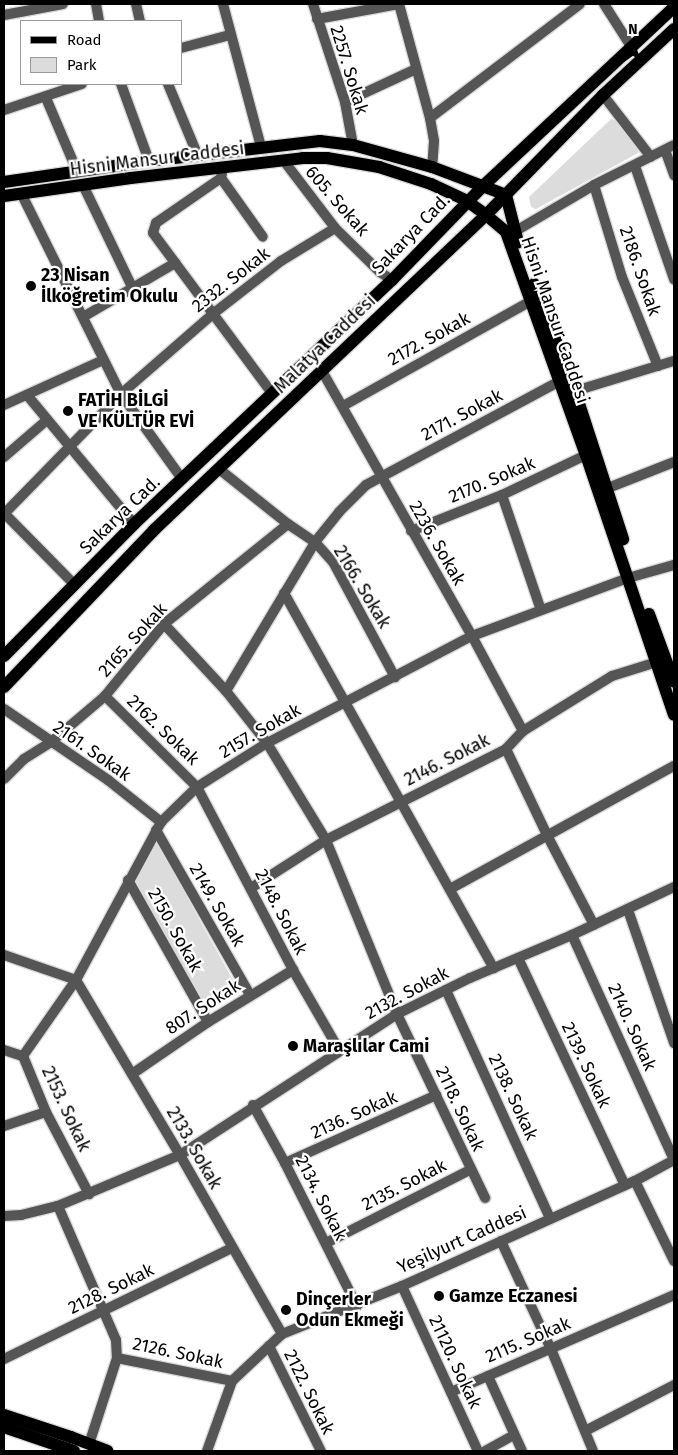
<!DOCTYPE html>
<html>
<head>
<meta charset="utf-8">
<style>
  body { margin:0 }
  #map { position:relative; width:678px; height:1455px; overflow:hidden; background:#fff; font-family:"Fira Sans",sans-serif }
  div>[style] { position:absolute }
  [style*='--x'] { left:calc(var(--x)*1px); top:calc(var(--y)*1px); width:calc(var(--w)*1px); rotate:calc(var(--a)*1deg) }
  .green>* { inset:0; background:#dcdcdc }
  .roads { filter:drop-shadow(1px 0 #dbdbdb) drop-shadow(-1px 0 #dbdbdb) drop-shadow(0 1px #dbdbdb) drop-shadow(0 -1px #dbdbdb) }
  .minor>* { height:10px; margin:-5px; padding:0 5px; transform-origin:5px; border-radius:5px; background:#555 }
  .major>* { height:12px; margin:-6px; padding:0 6px; transform-origin:6px; border-radius:6px; background:#000 }
  .dots>* { width:14px; height:14px; translate:-50% -50%; box-sizing:border-box; border:2px solid #fff; border-radius:50% }
  span { translate:-50% -50%; white-space:nowrap; text-align:center; line-height:1.15; -webkit-text-stroke:4.5px #fff; paint-order:stroke }
  .street-label { font-size:18px; color:#000 }
  .poi-label { font-size:18px; color:#000; font-weight:700 }
  .left { translate:0 -50%; text-align:left }
  .frame { position:absolute; inset:0; border:5px solid #000; pointer-events:none }
  .legend { position:absolute; left:20px; top:20px; width:162px; height:65px; box-sizing:border-box; background:#fff; border:1px solid #999; margin:0; padding:6px 9px; list-style:none; font-size:15px; color:#000 }
  .legend li { display:flex; align-items:center; gap:10px; height:25px }
  .legend b { width:25px; border:1px solid #999 }
  .north { position:absolute; left:608px; top:20px; width:50px; height:50px; -webkit-text-stroke:4px #fff; paint-order:stroke; rotate:0deg; font-size:14px; font-weight:700; line-height:20px; text-align:center; color:#000 }
  .north::after { content:''; display:block; margin:auto; width:18px; height:22px; background:#000; clip-path:polygon(50% 0,100% 100%,50% 72%,0 100%) }
</style>
</head>
<body>
<div id="map">
  <div class="green">
    <i style="clip-path:polygon(611px 119px,620px 122px,640px 147px,638px 153px,536px 209px,531px 207px,529px 197px)"></i>
    <i style="clip-path:polygon(156px 841px,239px 991px,208px 1011px,135px 880px)"></i>
  </div>
  <div class="roads">
    <div class="minor">
      <i style="--x:96;--y:4;--w:17;--a:80"></i>
      <i style="--x:136;--y:4;--w:17;--a:77"></i>
      <i style="--x:223;--y:4;--w:148;--a:75.1"></i>
      <i style="--x:313;--y:4;--w:103;--a:71.9"></i>
      <i style="--x:345;--y:102;--w:44;--a:79.5"></i>
      <i style="--x:399;--y:4;--w:118;--a:74.8"></i>
      <i style="--x:430;--y:118;--w:23;--a:80"></i>
      <i style="--x:434;--y:141;--w:26;--a:94"></i>
      <i style="--x:604;--y:4;--w:52;--a:57.5"></i>
      <i style="--x:4;--y:15;--w:60;--a:-10.6"></i>
      <i style="--x:317;--y:19;--w:83;--a:-10.4"></i>
      <i style="--x:181;--y:48;--w:51;--a:-14.9"></i>
      <i style="--x:121;--y:84;--w:82;--a:70"></i>
      <i style="--x:168;--y:84;--w:78;--a:67.4"></i>
      <i style="--x:603;--y:95;--w:78;--a:52.3"></i>
      <i style="--x:46;--y:98;--w:79;--a:67"></i>
      <i style="--x:345;--y:102;--w:78;--a:-24.9"></i>
      <i style="--x:4;--y:110;--w:82;--a:-18.4"></i>
      <i style="--x:430;--y:118;--w:188;--a:-37.2"></i>
      <i style="--x:665;--y:150;--w:27;--a:70"></i>
      <i style="--x:284;--y:161;--w:84;--a:52.7"></i>
      <i style="--x:335;--y:228;--w:63;--a:44.4"></i>
      <i style="--x:380;--y:272;--w:14;--a:34"></i>
      <i style="--x:635;--y:166;--w:120;--a:71"></i>
      <i style="--x:223;--y:168;--w:10;--a:101"></i>
      <i style="--x:221;--y:178;--w:79;--a:145.3"></i>
      <i style="--x:156;--y:223;--w:10;--a:107"></i>
      <i style="--x:153;--y:233;--w:199;--a:53.4"></i>
      <i style="--x:221;--y:178;--w:72;--a:54.6"></i>
      <i style="--x:83;--y:185;--w:113;--a:64.3"></i>
      <i style="--x:594;--y:185;--w:96;--a:73.1"></i>
      <i style="--x:622;--y:277;--w:96;--a:68"></i>
      <i style="--x:22;--y:195;--w:222;--a:63.6"></i>
      <i style="--x:121;--y:394;--w:105;--a:54.3"></i>
      <i style="--x:514;--y:232;--w:93;--a:-30.4"></i>
      <i style="--x:594;--y:185;--w:89;--a:-26.6"></i>
      <i style="--x:83;--y:317;--w:107;--a:-30.4"></i>
      <i style="--x:322;--y:371;--w:305;--a:60.5"></i>
      <i style="--x:472;--y:636;--w:108;--a:61.8"></i>
      <i style="--x:575;--y:391;--w:103;--a:-16.9"></i>
      <i style="--x:27;--y:395;--w:168;--a:50.3"></i>
      <i style="--x:4;--y:405;--w:109;--a:-24.4"></i>
      <i style="--x:343;--y:406;--w:215;--a:-29.2"></i>
      <i style="--x:4;--y:457;--w:57;--a:-40.7"></i>
      <i style="--x:219;--y:469;--w:88;--a:38.6"></i>
      <i style="--x:288;--y:524;--w:32;--a:34"></i>
      <i style="--x:315;--y:542;--w:27;--a:48"></i>
      <i style="--x:333;--y:562;--w:131;--a:61.7"></i>
      <i style="--x:608;--y:488;--w:71;--a:-21.5"></i>
      <i style="--x:502;--y:495;--w:121;--a:71.3"></i>
      <i style="--x:4;--y:513;--w:101;--a:45.4"></i>
      <i style="--x:4;--y:514;--w:168;--a:-45.7"></i>
      <i style="--x:121;--y:394;--w:123;--a:-41.1"></i>
      <i style="--x:214;--y:313;--w:85;--a:-37.8"></i>
      <i style="--x:281;--y:261;--w:63;--a:-31.4"></i>
      <i style="--x:411;--y:531;--w:98;--a:-21.6"></i>
      <i style="--x:502;--y:495;--w:93;--a:-25.5"></i>
      <i style="--x:284;--y:593;--w:430;--a:60.8"></i>
      <i style="--x:164;--y:624;--w:91;--a:47.2"></i>
      <i style="--x:226;--y:691;--w:66;--a:51.7"></i>
      <i style="--x:267;--y:743;--w:114;--a:58.7"></i>
      <i style="--x:326;--y:840;--w:188;--a:67.8"></i>
      <i style="--x:397;--y:1014;--w:204;--a:64.4"></i>
      <i style="--x:226;--y:691;--w:174;--a:-59.1"></i>
      <i style="--x:315;--y:542;--w:38;--a:-51"></i>
      <i style="--x:339;--y:512;--w:38;--a:-45"></i>
      <i style="--x:366;--y:485;--w:218;--a:-28.2"></i>
      <i style="--x:105;--y:696;--w:129;--a:44.7"></i>
      <i style="--x:197;--y:787;--w:207;--a:62.3"></i>
      <i style="--x:293;--y:970;--w:92;--a:60.1"></i>
      <i style="--x:4;--y:709;--w:126;--a:34.3"></i>
      <i style="--x:108;--y:780;--w:68;--a:38.4"></i>
      <i style="--x:506;--y:749;--w:98;--a:64.5"></i>
      <i style="--x:548;--y:837;--w:99;--a:62.4"></i>
      <i style="--x:4;--y:779;--w:28;--a:-45"></i>
      <i style="--x:24;--y:759;--w:32;--a:-32"></i>
      <i style="--x:51;--y:742;--w:71;--a:-40.4"></i>
      <i style="--x:105;--y:696;--w:93;--a:-50.7"></i>
      <i style="--x:164;--y:624;--w:159;--a:-38.9"></i>
      <i style="--x:156;--y:830;--w:190;--a:60.3"></i>
      <i style="--x:128;--y:880;--w:163;--a:60.6"></i>
      <i style="--x:251;--y:888;--w:89;--a:-32.6"></i>
      <i style="--x:326;--y:840;--w:202;--a:-26.8"></i>
      <i style="--x:506;--y:749;--w:25;--a:-47"></i>
      <i style="--x:523;--y:731;--w:105;--a:-31.7"></i>
      <i style="--x:612;--y:676;--w:47;--a:-17.3"></i>
      <i style="--x:450;--y:889;--w:256;--a:-28.8"></i>
      <i style="--x:628;--y:910;--w:141;--a:70.9"></i>
      <i style="--x:572;--y:935;--w:247;--a:65.6"></i>
      <i style="--x:4;--y:955;--w:76;--a:19.1"></i>
      <i style="--x:76;--y:980;--w:204;--a:59.3"></i>
      <i style="--x:180;--y:1155;--w:206;--a:60.3"></i>
      <i style="--x:518;--y:958;--w:251;--a:64.8"></i>
      <i style="--x:446;--y:990;--w:251;--a:65.5"></i>
      <i style="--x:4;--y:1050;--w:20;--a:18"></i>
      <i style="--x:23;--y:1056;--w:61;--a:67.7"></i>
      <i style="--x:46;--y:1112;--w:93;--a:62.3"></i>
      <i style="--x:23;--y:1056;--w:93;--a:-55.1"></i>
      <i style="--x:76;--y:980;--w:179;--a:-61.7"></i>
      <i style="--x:161;--y:822;--w:50;--a:-44.2"></i>
      <i style="--x:197;--y:787;--w:83;--a:-32.2"></i>
      <i style="--x:267;--y:743;--w:231;--a:-27.6"></i>
      <i style="--x:472;--y:636;--w:166;--a:-20.4"></i>
      <i style="--x:628;--y:578;--w:48;--a:-15.8"></i>
      <i style="--x:132;--y:1074;--w:92;--a:-34.4"></i>
      <i style="--x:208;--y:1022;--w:100;--a:-31.5"></i>
      <i style="--x:253;--y:1105;--w:66;--a:61.1"></i>
      <i style="--x:285;--y:1163;--w:160;--a:63.3"></i>
      <i style="--x:4;--y:1126;--w:44;--a:-18.4"></i>
      <i style="--x:285;--y:1163;--w:166;--a:-24.2"></i>
      <i style="--x:635;--y:1181;--w:89;--a:64"></i>
      <i style="--x:58;--y:1206;--w:146;--a:66.6"></i>
      <i style="--x:116;--y:1340;--w:18;--a:87"></i>
      <i style="--x:117;--y:1358;--w:90;--a:108"></i>
      <i style="--x:4;--y:1216;--w:17;--a:-3"></i>
      <i style="--x:21;--y:1215;--w:38;--a:-14"></i>
      <i style="--x:58;--y:1206;--w:132;--a:-22.7"></i>
      <i style="--x:180;--y:1155;--w:259;--a:-33"></i>
      <i style="--x:397;--y:1014;--w:81;--a:-26.3"></i>
      <i style="--x:470;--y:978;--w:111;--a:-22.9"></i>
      <i style="--x:572;--y:935;--w:113;--a:-25.2"></i>
      <i style="--x:501;--y:1241;--w:119;--a:65.2"></i>
      <i style="--x:551;--y:1349;--w:110;--a:67.6"></i>
      <i style="--x:326;--y:1243;--w:161;--a:-26.9"></i>
      <i style="--x:402;--y:1286;--w:182;--a:65.3"></i>
      <i style="--x:269;--y:1346;--w:117;--a:63.7"></i>
      <i style="--x:117;--y:1358;--w:117;--a:11.3"></i>
      <i style="--x:4;--y:1359;--w:254;--a:-26"></i>
      <i style="--x:488;--y:1376;--w:82;--a:65.6"></i>
      <i style="--x:451;--y:1392;--w:243;--a:-23.5"></i>
      <i style="--x:585;--y:1431;--w:100;--a:-27.3"></i>
      <i style="--x:207;--y:1451;--w:74;--a:-70.3"></i>
      <i style="--x:232;--y:1381;--w:69;--a:-43.2"></i>
      <i style="--x:282;--y:1334;--w:129;--a:-21.8"></i>
      <i style="--x:402;--y:1286;--w:256;--a:-24.3"></i>
      <i style="--x:635;--y:1181;--w:44;--a:-28.3"></i>
      <i style="--x:485;--y:1451;--w:33;--a:-29"></i>
    </div>
    <div class="major">
      <i style="--x:4;--y:182;--w:147;--a:-8.2"></i>
      <i style="--x:149;--y:161;--w:172;--a:-6.7"></i>
      <i style="--x:320;--y:141;--w:33;--a:7"></i>
      <i style="--x:353;--y:145;--w:82;--a:15.6"></i>
      <i style="--x:432;--y:167;--w:79;--a:20.7"></i>
      <i style="--x:506;--y:195;--w:49;--a:75.7"></i>
      <i style="--x:4;--y:196;--w:128;--a:-8.1"></i>
      <i style="--x:131;--y:178;--w:173;--a:-6.6"></i>
      <i style="--x:303;--y:158;--w:24;--a:0"></i>
      <i style="--x:327;--y:158;--w:53;--a:9.8"></i>
      <i style="--x:379;--y:167;--w:55;--a:18.1"></i>
      <i style="--x:431;--y:184;--w:40;--a:25"></i>
      <i style="--x:467;--y:201;--w:24;--a:36"></i>
      <i style="--x:486;--y:215;--w:26;--a:40"></i>
      <i style="--x:506;--y:232;--w:237;--a:70.3"></i>
      <i style="--x:586;--y:455;--w:274;--a:71.3"></i>
      <i style="--x:534;--y:284;--w:115;--a:69"></i>
      <i style="--x:575;--y:391;--w:156;--a:72"></i>
      <i style="--x:649;--y:614;--w:72;--a:69.8"></i>
      <i style="--x:4;--y:656;--w:185;--a:-45.4"></i>
      <i style="--x:134;--y:524;--w:355;--a:-43.4"></i>
      <i style="--x:392;--y:280;--w:131;--a:-45.9"></i>
      <i style="--x:483;--y:186;--w:262;--a:-43.1"></i>
      <i style="--x:4;--y:687;--w:217;--a:-46.3"></i>
      <i style="--x:154;--y:530;--w:458;--a:-43.5"></i>
      <i style="--x:486;--y:215;--w:168;--a:-45.7"></i>
      <i style="--x:603;--y:95;--w:97;--a:-42.9"></i>
      <i style="--x:4;--y:1415;--w:71;--a:18.2"></i>
      <i style="--x:71;--y:1437;--w:39;--a:21"></i>
      <i style="--x:4;--y:1427;--w:74;--a:18.9"></i>
    </div>
  </div>
  <div class="dots">
    <i style="left:31px;top:286px;background:#000"></i>
    <i style="left:68px;top:411px;background:#000"></i>
    <i style="left:293px;top:1046px;background:#000"></i>
    <i style="left:439px;top:1296px;background:#000"></i>
    <i style="left:286px;top:1310px;background:#000"></i>
  </div>
  <div class="street-label">
    <span style="left:349px;top:70px;rotate:73deg">2257. Sokak</span>
    <span style="left:157px;top:159px;rotate:-7deg">Hisni Mansur Caddesi</span>
    <span style="left:337px;top:201px;rotate:49deg">605. Sokak</span>
    <span style="left:411px;top:234px;rotate:-46deg">Sakarya Cad.</span>
    <span style="left:640px;top:271px;rotate:71deg">2186. Sokak</span>
    <span style="left:231px;top:280px;rotate:-38deg">2332. Sokak</span>
    <span style="left:555px;top:320px;rotate:71deg">Hisni Mansur Caddesi</span>
    <span style="left:429px;top:339px;rotate:-29deg">2172. Sokak</span>
    <span style="left:325px;top:344px;rotate:-44deg">Malatya Caddesi</span>
    <span style="left:462px;top:415px;rotate:-28deg">2171. Sokak</span>
    <span style="left:492px;top:480px;rotate:-23deg">2170. Sokak</span>
    <span style="left:120px;top:515px;rotate:-44deg">Sakarya Cad.</span>
    <span style="left:437px;top:543px;rotate:60deg">2236. Sokak</span>
    <span style="left:362px;top:587px;rotate:59deg">2166. Sokak</span>
    <span style="left:133px;top:640px;rotate:-48deg">2165. Sokak</span>
    <span style="left:163px;top:730px;rotate:44deg">2162. Sokak</span>
    <span style="left:260px;top:731px;rotate:-30deg">2157. Sokak</span>
    <span style="left:92px;top:751px;rotate:35deg">2161. Sokak</span>
    <span style="left:447px;top:760px;rotate:-27deg">2146. Sokak</span>
    <span style="left:217px;top:905px;rotate:60deg">2149. Sokak</span>
    <span style="left:281px;top:912px;rotate:63deg">2148. Sokak</span>
    <span style="left:175px;top:930px;rotate:61deg">2150. Sokak</span>
    <span style="left:407px;top:993px;rotate:-28deg">2132. Sokak</span>
    <span style="left:203px;top:1007px;rotate:-33deg">807. Sokak</span>
    <span style="left:632px;top:1027px;rotate:66deg">2140. Sokak</span>
    <span style="left:586px;top:1065px;rotate:65deg">2139. Sokak</span>
    <span style="left:513px;top:1097px;rotate:65deg">2138. Sokak</span>
    <span style="left:66px;top:1109px;rotate:65deg">2153. Sokak</span>
    <span style="left:460px;top:1109px;rotate:65deg">2118. Sokak</span>
    <span style="left:354px;top:1115px;rotate:-24deg">2136. Sokak</span>
    <span style="left:194px;top:1148px;rotate:60deg">2133. Sokak</span>
    <span style="left:404px;top:1185px;rotate:-27deg">2135. Sokak</span>
    <span style="left:321px;top:1198px;rotate:63deg">2134. Sokak</span>
    <span style="left:462px;top:1240px;rotate:-24deg">Yeşilyurt Caddesi</span>
    <span style="left:111px;top:1289px;rotate:-26deg">2128. Sokak</span>
    <span style="left:528px;top:1340px;rotate:-23deg">2115. Sokak</span>
    <span style="left:178px;top:1353px;rotate:12deg">2126. Sokak</span>
    <span style="left:455px;top:1362px;rotate:65deg">21120. Sokak</span>
    <span style="left:309px;top:1392px;rotate:64deg">2122. Sokak</span>
  </div>
  <div class="poi-label">
    <span class="left" style="left:41px;top:286px">23 Nisan<br>İlköğretim Okulu</span>
    <span class="left" style="left:78px;top:411px">FATİH BİLGİ<br>VE KÜLTÜR EVİ</span>
    <span class="left" style="left:303px;top:1046px">Maraşlılar Cami</span>
    <span class="left" style="left:449px;top:1296px">Gamze Eczanesi</span>
    <span class="left" style="left:296px;top:1310px">Dinçerler<br>Odun Ekmeği</span>
  </div>
  <div class="frame"></div>
  <ul class="legend">
  <li><b style="height:6px;background:#000"></b>Road</li>
  <li><b style="height:14px;background:#dcdcdc"></b>Park</li>
  </ul>
  <div class="north">N</div>
</div>
</body>
</html>
